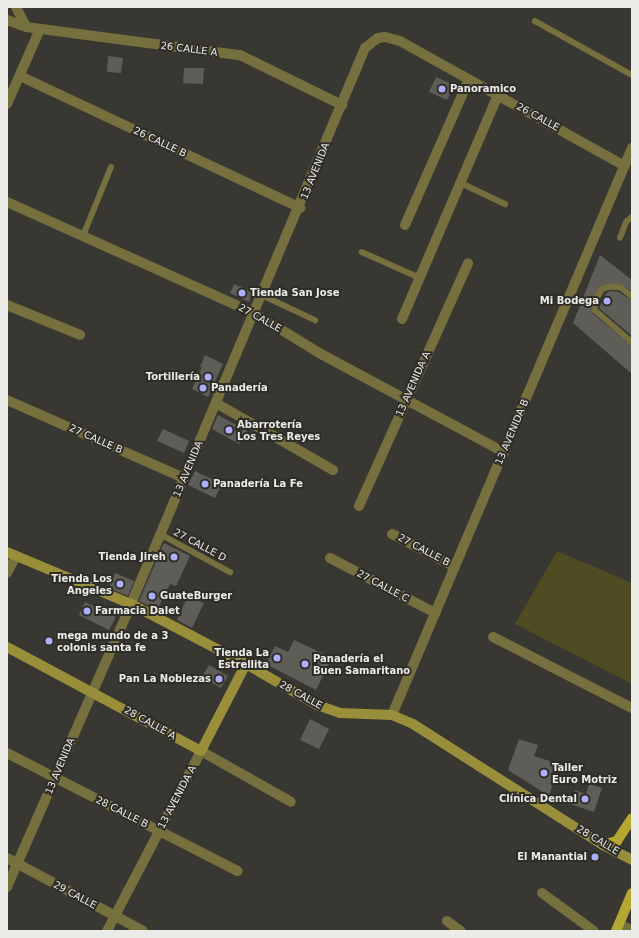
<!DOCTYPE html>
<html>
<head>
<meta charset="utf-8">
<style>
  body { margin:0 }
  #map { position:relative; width:639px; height:938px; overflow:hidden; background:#383732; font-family:"DejaVu Sans",sans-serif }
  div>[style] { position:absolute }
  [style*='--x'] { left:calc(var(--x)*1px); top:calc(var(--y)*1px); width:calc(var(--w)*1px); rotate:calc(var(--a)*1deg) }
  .green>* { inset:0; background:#4f4b22 }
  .building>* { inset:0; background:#5e5d57 }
  .lane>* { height:5.5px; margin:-2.75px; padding:0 2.75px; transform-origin:2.75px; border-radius:2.75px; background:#76703e }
  .street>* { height:10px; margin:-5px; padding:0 5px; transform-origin:5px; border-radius:5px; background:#76703e }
  .secondary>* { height:10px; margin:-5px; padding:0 5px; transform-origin:5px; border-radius:5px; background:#998f3a }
  .primary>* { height:10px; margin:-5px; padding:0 5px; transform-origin:5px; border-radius:5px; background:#b4a732 }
  .dots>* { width:11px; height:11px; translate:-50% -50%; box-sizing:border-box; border:2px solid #2e2d28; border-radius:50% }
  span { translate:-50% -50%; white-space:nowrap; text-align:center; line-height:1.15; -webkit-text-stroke:4px #2e2d28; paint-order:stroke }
  .street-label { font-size:10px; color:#ebebe7 }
  .poi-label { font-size:10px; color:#ebebe7; font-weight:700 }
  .left { translate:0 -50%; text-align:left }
  .right { translate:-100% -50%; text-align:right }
  .frame { position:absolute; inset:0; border:8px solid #ebebe7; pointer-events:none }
</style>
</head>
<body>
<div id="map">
  <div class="green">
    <i style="clip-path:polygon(557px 551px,632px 583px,632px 684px,515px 624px)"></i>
  </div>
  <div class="building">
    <i style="clip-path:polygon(108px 56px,123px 58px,121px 73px,107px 72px)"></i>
    <i style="clip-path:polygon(184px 68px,204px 68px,203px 84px,183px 83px)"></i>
    <i style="clip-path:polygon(436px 77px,454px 85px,447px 100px,429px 92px)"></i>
    <i style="clip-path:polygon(600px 255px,632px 280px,632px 292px,621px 284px,602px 285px,591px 302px,592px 313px,632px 346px,632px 374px,573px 323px)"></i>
    <i style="clip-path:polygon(234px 284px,253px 292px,249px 302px,230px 293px)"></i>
    <i style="clip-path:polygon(611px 291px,619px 292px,632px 301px,632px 336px,599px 308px,606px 293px)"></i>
    <i style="clip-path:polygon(205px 355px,223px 364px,208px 397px,192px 389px,202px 367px,200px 367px)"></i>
    <i style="clip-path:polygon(218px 415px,247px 431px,239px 444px,212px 429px)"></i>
    <i style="clip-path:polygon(163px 429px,189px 441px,184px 453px,157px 441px)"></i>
    <i style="clip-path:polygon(195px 471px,222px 484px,215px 498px,188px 485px)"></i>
    <i style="clip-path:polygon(164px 543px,190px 556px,176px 586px,170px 584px,157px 610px,139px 601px)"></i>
    <i style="clip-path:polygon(115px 573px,134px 581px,128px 596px,109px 588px)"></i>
    <i style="clip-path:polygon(188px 596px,204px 603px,192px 628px,177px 620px)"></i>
    <i style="clip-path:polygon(85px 602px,116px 617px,109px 630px,79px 615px)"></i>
    <i style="clip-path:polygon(294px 640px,332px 658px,316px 690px,266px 664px,275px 646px,288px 652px)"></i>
    <i style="clip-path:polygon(209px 665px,228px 676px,221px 688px,202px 677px)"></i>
    <i style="clip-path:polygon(310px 719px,329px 729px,319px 749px,300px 740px)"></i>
    <i style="clip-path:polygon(519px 739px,538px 745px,534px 756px,559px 764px,549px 796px,508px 770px)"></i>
    <i style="clip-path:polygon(589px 784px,602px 788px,594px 812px,570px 804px,575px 790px,586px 794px)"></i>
  </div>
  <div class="lane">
    <i style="--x:535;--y:21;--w:111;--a:29.1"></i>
    <i style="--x:461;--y:183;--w:49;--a:25.5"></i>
    <i style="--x:83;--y:236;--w:74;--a:-67.9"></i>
    <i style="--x:620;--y:238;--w:17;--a:-69"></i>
    <i style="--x:626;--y:222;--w:8;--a:-40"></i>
    <i style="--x:362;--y:252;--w:64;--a:24.1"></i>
    <i style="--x:262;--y:295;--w:59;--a:25.3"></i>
    <i style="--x:632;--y:297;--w:14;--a:-141"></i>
    <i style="--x:621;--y:288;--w:10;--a:-174"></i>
    <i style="--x:611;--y:287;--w:8;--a:166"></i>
    <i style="--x:603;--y:289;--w:15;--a:122"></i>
    <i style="--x:595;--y:302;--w:8;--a:90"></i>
    <i style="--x:595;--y:310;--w:49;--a:40.9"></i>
    <i style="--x:160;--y:534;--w:80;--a:28.5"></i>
  </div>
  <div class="street">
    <i style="--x:16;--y:7;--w:22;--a:63"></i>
    <i style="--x:7;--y:20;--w:20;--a:20"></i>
    <i style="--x:26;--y:27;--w:216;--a:7.5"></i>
    <i style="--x:240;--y:55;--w:114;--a:26.1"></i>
    <i style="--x:20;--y:76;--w:310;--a:25.2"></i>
    <i style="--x:7;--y:104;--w:82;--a:-66.3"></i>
    <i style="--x:7;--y:202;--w:271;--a:24.2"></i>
    <i style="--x:254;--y:313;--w:79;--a:31.5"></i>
    <i style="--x:321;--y:354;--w:208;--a:28.2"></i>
    <i style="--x:405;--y:225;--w:159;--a:-66.3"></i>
    <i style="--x:7;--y:305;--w:79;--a:22.3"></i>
    <i style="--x:402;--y:319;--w:244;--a:-66.8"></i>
    <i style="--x:7;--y:400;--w:193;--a:23.8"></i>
    <i style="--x:216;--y:403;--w:135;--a:29.8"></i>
    <i style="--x:359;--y:506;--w:266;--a:-65.8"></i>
    <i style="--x:392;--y:534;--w:71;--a:27.6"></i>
    <i style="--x:330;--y:558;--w:119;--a:27.6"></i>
    <i style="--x:7;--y:573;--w:19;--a:-62"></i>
    <i style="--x:493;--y:637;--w:156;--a:27.1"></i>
    <i style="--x:392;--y:715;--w:616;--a:-67.06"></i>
    <i style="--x:7;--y:753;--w:259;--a:27.1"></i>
    <i style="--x:7;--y:858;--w:154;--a:28.2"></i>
    <i style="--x:7;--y:887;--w:309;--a:-66.3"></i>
    <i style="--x:131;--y:604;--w:603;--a:-67.18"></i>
    <i style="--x:365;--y:48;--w:16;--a:-38"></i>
    <i style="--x:378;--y:38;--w:7;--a:-8"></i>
    <i style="--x:385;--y:37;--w:16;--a:15"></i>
    <i style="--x:400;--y:41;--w:257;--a:29.1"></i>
    <i style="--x:542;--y:893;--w:64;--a:36.2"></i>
    <i style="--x:447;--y:921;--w:17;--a:36"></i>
    <i style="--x:619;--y:925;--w:14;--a:21"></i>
    <i style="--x:107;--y:931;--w:203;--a:-62.4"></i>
    <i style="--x:201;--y:751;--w:103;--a:29.5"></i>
  </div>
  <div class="secondary">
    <i style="--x:7;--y:552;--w:134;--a:22.8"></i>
    <i style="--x:131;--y:604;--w:130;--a:27.6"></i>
    <i style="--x:246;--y:664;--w:82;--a:30"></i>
    <i style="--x:317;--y:705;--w:24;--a:19"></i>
    <i style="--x:340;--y:713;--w:52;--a:2.2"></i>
    <i style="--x:392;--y:715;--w:23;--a:23"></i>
    <i style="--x:413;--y:724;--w:225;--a:32.5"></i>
    <i style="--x:603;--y:845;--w:33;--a:27"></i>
    <i style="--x:7;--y:647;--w:220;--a:28.2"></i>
    <i style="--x:201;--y:751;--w:98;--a:-62.7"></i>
  </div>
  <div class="primary">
    <i style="--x:603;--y:845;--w:15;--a:-16"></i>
    <i style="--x:617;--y:841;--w:27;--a:-57"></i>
    <i style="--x:616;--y:931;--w:41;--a:-67.2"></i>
  </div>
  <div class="dots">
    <i style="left:442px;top:89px;background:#adaffb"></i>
    <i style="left:242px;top:293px;background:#adaffb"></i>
    <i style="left:607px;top:301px;background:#adaffb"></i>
    <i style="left:208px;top:377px;background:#adaffb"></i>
    <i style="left:203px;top:388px;background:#adaffb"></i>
    <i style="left:229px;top:430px;background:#adaffb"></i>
    <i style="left:205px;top:484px;background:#adaffb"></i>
    <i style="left:174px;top:557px;background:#adaffb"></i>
    <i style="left:120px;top:584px;background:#adaffb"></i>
    <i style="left:152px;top:596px;background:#adaffb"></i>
    <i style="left:87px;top:611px;background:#adaffb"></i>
    <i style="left:49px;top:641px;background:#adaffb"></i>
    <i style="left:277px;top:658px;background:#adaffb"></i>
    <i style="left:305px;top:664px;background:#adaffb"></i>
    <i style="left:219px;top:679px;background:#adaffb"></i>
    <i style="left:544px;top:773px;background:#adaffb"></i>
    <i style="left:585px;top:799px;background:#adaffb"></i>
    <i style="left:595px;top:857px;background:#adaffb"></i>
  </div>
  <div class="street-label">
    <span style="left:189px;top:49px;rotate:7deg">26 CALLE A</span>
    <span style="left:538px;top:117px;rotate:29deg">26 CALLE</span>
    <span style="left:160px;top:142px;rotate:25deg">26 CALLE B</span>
    <span style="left:315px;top:171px;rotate:-68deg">13 AVENIDA</span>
    <span style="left:260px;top:318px;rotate:29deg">27 CALLE</span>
    <span style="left:413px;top:384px;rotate:-66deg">13 AVENIDA A</span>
    <span style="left:512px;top:432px;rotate:-67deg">13 AVENIDA B</span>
    <span style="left:96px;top:439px;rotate:24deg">27 CALLE B</span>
    <span style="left:188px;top:469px;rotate:-67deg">13 AVENIDA</span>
    <span style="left:200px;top:545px;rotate:28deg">27 CALLE D</span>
    <span style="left:424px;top:550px;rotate:28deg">27 CALLE B</span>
    <span style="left:383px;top:586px;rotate:28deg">27 CALLE C</span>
    <span style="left:301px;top:695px;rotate:29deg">28 CALLE</span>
    <span style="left:150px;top:723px;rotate:29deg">28 CALLE A</span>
    <span style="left:60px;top:766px;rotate:-67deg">13 AVENIDA</span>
    <span style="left:177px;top:797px;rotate:-62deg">13 AVENIDA A</span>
    <span style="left:122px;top:812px;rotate:27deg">28 CALLE B</span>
    <span style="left:598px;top:840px;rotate:31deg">28 CALLE</span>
    <span style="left:75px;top:895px;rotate:28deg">29 CALLE</span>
  </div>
  <div class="poi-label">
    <span class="left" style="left:450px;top:89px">Panoramico</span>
    <span class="left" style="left:250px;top:293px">Tienda San Jose</span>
    <span class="right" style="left:599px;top:301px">Mi Bodega</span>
    <span class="right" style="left:200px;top:377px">Tortillería</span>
    <span class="left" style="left:211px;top:388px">Panadería</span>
    <span class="left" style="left:237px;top:430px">Abarrotería<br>Los Tres Reyes</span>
    <span class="left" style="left:213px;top:484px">Panadería La Fe</span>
    <span class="right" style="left:166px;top:557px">Tienda Jireh</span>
    <span class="right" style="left:112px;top:584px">Tienda Los<br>Angeles</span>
    <span class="left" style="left:160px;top:596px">GuateBurger</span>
    <span class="left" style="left:95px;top:611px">Farmacia Dalet</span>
    <span class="left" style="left:57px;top:641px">mega mundo de a 3<br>colonis santa fe</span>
    <span class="right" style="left:269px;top:658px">Tienda La<br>Estrellita</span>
    <span class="left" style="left:313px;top:664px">Panadería el<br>Buen Samaritano</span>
    <span class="right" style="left:211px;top:679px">Pan La Noblezas</span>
    <span class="left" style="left:552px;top:773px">Taller<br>Euro Motriz</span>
    <span class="right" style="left:577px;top:799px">Clínica Dental</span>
    <span class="right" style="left:587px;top:857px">El Manantial</span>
  </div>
  <div class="frame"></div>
</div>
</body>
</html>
